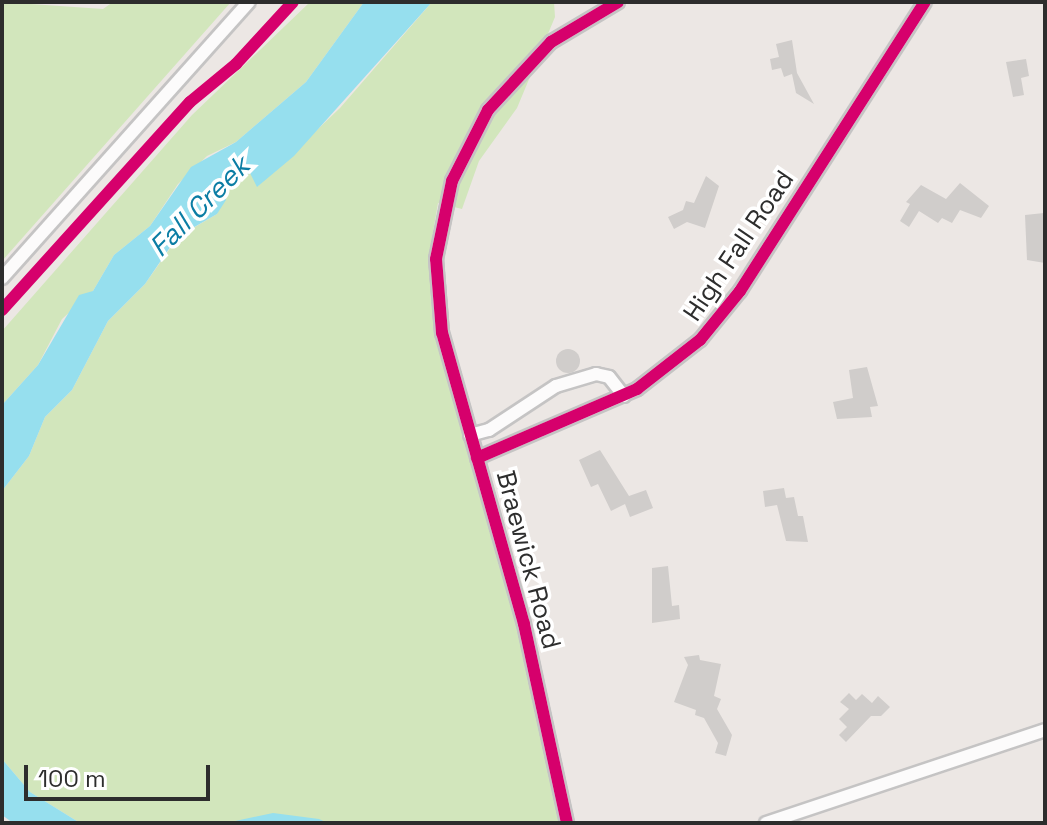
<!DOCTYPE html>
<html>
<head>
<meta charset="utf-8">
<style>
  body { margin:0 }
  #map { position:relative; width:1047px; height:825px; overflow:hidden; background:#ece7e4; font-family:"Space Grotesk",sans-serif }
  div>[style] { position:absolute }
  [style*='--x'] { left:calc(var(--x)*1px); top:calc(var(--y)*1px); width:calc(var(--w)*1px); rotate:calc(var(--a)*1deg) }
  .green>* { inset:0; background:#d2e6bc }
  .water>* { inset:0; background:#96dfee }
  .building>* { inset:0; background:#d0cdcb }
  .round { border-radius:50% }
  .roads { filter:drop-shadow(2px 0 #c5c4c4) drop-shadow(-2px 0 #c5c4c4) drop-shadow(0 2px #c5c4c4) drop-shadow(0 -2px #c5c4c4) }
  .minor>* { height:12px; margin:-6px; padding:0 6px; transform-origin:6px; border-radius:6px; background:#fcfbfb }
  .cycleway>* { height:12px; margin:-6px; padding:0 6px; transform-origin:6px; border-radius:6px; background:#d6006c }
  span { translate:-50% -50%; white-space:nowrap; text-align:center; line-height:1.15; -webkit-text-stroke:7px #fff; paint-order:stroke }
  .street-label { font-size:26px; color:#2d2d2d }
  .water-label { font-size:28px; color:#0b7da4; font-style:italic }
  .frame { position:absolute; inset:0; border:4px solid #2d2d2d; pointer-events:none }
  .scale { position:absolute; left:24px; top:765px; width:186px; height:36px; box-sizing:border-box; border:4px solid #2d2d2d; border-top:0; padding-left:10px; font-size:24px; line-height:28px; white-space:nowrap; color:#2d2d2d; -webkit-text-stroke:6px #fff; paint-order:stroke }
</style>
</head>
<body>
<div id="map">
  <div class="green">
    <i style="clip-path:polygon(2px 2px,103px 9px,113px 2px,231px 2px,2px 261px)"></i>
    <i style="clip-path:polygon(310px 2px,364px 2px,306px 82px,236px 142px,207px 156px,178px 184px,150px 226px,114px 255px,93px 291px,62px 319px,38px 365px,2px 405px,2px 331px,192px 115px)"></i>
    <i style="clip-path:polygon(432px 2px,554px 2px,555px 17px,517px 108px,479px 161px,462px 209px,438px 203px,430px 250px,431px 304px,533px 688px,562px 823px,80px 823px,30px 792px,2px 759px,2px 491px,29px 456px,45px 417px,72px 390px,108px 321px,145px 284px,178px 237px,217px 214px,224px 187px,251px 173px,258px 186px,340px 108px)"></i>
  </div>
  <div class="water">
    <i style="clip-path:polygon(364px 2px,432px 2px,294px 156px,257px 187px,250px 173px,224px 187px,226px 200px,217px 214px,177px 237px,145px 284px,108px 321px,72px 390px,45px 417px,29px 456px,2px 491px,2px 405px,38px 365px,79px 295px,93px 291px,114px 255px,150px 226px,191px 167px,236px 142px,306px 82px)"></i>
    <i style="clip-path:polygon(2px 759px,30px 792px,80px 823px,13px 823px,2px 815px)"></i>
    <i style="clip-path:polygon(273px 813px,319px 819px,328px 823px,226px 823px)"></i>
  </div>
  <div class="building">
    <i style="clip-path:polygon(792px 40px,797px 73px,814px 104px,796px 93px,792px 74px,784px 77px,781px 68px,772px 70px,770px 59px,779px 57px,776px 44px)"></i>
    <i style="clip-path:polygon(1026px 59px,1029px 76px,1021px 78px,1024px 95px,1013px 97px,1006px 62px)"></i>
    <i style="clip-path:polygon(706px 176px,719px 186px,705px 228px,687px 222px,674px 229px,668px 217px,683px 210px,686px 201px,694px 203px)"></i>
    <i style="clip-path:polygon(960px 183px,989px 206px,981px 218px,960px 210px,952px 223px,942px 218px,938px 223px,919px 211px,909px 227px,900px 221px,910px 204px,906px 202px,921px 185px,946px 199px)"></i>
    <i style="clip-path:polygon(1044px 213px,1045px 263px,1027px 260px,1025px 215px)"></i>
    <i class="round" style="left:556px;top:349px;width:24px;height:24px"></i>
    <i style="clip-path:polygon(867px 367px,878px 406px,870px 407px,872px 417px,837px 419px,833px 402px,853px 398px,849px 370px)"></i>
    <i style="clip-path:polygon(600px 450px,629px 496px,646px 490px,653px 508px,630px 517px,625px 504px,611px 511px,598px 484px,591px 487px,579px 460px)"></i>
    <i style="clip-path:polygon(784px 488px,786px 498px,794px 497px,798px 516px,803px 516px,808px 542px,786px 541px,777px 505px,765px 507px,763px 491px)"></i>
    <i style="clip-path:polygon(668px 566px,672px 606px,679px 605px,680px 619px,652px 623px,652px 568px)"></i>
    <i style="clip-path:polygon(699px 655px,700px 660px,721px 664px,714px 696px,721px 699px,717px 709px,732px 735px,726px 756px,715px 753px,718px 743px,704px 718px,695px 715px,696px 710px,674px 702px,688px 665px,684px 657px)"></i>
    <i style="clip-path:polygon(849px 693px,856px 700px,862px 694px,872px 703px,878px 696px,890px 707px,881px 716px,871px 716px,846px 742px,839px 735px,847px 727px,839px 719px,849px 709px,840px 702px)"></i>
  </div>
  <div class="roads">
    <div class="minor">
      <i style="--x:2;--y:278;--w:370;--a:-48.2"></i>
      <i style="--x:470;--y:435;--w:20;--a:-15"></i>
      <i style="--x:489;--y:430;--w:80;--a:-33.3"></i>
      <i style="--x:556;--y:386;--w:42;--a:-16.7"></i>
      <i style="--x:596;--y:374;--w:13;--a:13"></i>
      <i style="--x:609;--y:377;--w:24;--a:52"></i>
      <i style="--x:477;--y:458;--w:174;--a:-23.3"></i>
      <i style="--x:637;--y:389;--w:80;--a:-37.9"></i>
      <i style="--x:700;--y:340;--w:63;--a:-50.8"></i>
      <i style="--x:740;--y:291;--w:343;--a:-57.4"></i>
      <i style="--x:567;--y:823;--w:204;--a:-102.2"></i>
      <i style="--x:524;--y:624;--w:302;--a:-105.7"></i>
      <i style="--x:442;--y:333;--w:74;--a:-94.6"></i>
      <i style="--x:436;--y:259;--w:80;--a:-78.4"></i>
      <i style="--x:452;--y:181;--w:80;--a:-63.1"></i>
      <i style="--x:488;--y:110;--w:93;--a:-47.2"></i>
      <i style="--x:551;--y:42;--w:78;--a:-30.8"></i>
      <i style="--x:766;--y:823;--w:294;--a:-18.4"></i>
    </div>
  </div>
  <div class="cycleway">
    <i style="--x:2;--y:310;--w:280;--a:-47.9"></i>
    <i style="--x:190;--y:102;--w:60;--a:-39.6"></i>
    <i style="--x:236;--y:64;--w:84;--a:-47.4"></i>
    <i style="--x:477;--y:458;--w:174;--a:-23.3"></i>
    <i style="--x:637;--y:389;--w:80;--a:-37.9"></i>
    <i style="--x:700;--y:340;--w:63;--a:-50.8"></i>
    <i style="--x:740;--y:291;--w:343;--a:-57.4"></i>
    <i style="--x:567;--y:823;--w:204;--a:-102.2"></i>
    <i style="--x:524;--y:624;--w:302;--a:-105.7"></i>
    <i style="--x:442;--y:333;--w:74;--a:-94.6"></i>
    <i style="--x:436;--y:259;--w:80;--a:-78.4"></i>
    <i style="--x:452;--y:181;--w:80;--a:-63.1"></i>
    <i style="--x:488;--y:110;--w:93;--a:-47.2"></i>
    <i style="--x:551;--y:42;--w:78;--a:-30.8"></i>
  </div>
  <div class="street-label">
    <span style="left:739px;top:246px;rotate:-56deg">High Fall Road</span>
    <span style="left:528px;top:560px;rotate:75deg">Braewick Road</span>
  </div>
  <div class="water-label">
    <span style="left:199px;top:206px;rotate:-45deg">Fall Creek</span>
  </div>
  <div class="frame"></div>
  <div class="scale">100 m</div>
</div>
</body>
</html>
